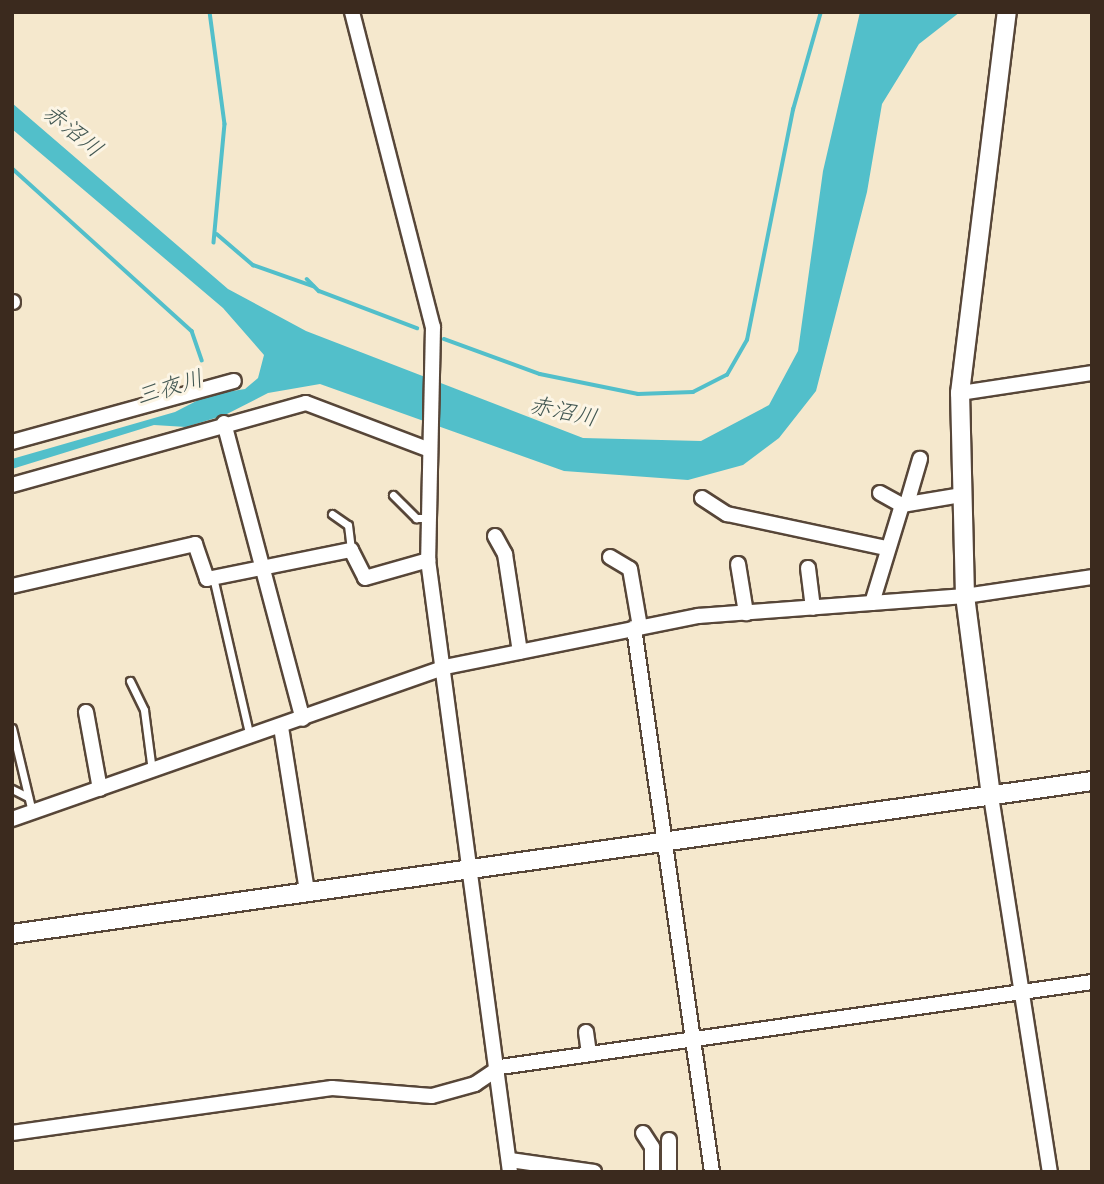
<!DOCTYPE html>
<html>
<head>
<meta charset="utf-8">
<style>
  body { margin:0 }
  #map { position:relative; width:1104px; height:1184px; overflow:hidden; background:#f5e8cd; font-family:Kalam,"Klee One",sans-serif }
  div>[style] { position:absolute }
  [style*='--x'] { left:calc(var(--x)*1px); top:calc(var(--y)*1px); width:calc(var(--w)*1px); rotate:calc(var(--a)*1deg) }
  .water>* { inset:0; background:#52bfca }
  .stream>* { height:3.5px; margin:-1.75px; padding:0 1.75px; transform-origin:1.75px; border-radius:1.75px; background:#52bfca }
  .roads { filter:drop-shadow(2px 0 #574638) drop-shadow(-2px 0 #574638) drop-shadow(0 2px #574638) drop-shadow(0 -2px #574638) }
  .service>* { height:7px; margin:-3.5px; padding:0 3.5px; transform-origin:3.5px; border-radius:3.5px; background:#fff }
  .minor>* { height:14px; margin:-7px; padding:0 7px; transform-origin:7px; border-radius:7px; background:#fff }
  .tertiary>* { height:18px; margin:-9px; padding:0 9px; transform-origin:9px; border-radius:9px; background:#fff }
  span { translate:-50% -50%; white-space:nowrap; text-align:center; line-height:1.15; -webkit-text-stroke:6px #fcf5e5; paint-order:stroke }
  .water-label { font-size:23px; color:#425752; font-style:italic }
  .frame { position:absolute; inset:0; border:14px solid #3b2a1e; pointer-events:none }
</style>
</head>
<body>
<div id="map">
  <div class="water">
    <i style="clip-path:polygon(860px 12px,960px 12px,919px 44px,882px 104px,867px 192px,816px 391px,779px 438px,743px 465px,688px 480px,564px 471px,320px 384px,268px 393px,225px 415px,186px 427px,154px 425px,12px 469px,12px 459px,175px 412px,208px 395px,245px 389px,258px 378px,264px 355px,223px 308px,12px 129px,12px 103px,228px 289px,306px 331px,583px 438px,701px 441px,769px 405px,798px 351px,823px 171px)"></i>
  </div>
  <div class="stream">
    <i style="--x:210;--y:12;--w:113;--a:82.4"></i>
    <i style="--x:225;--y:124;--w:119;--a:95.3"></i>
    <i style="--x:12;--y:168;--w:243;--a:42.2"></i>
    <i style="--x:192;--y:331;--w:31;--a:71"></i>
    <i style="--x:217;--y:234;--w:48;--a:40.7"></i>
    <i style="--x:253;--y:265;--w:64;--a:19.3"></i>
    <i style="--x:307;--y:279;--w:17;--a:45"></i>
    <i style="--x:319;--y:291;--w:105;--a:20.7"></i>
    <i style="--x:444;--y:339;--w:102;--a:20"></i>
    <i style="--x:540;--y:374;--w:100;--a:11.5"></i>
    <i style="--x:638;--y:394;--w:55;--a:-2.1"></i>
    <i style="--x:693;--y:392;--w:38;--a:-27"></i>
    <i style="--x:727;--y:375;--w:40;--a:-60.3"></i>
    <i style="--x:747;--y:340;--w:235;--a:-78.7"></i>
    <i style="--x:793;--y:110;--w:102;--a:-74.1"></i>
  </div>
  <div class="roads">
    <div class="service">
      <i style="--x:393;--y:495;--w:33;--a:45"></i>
      <i style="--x:416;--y:518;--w:9;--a:0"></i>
      <i style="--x:332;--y:514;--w:19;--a:35"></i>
      <i style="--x:348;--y:525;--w:25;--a:83"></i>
      <i style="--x:213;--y:577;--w:164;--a:77"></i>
      <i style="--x:130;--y:681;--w:32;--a:64"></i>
      <i style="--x:144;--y:710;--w:62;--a:82.5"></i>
      <i style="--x:12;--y:728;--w:86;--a:76.6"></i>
      <i style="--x:12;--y:789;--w:18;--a:27"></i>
    </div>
    <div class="minor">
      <i style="--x:352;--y:12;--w:325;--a:75.6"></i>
      <i style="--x:433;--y:327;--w:233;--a:91.2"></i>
      <i style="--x:428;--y:560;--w:617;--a:82.37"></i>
      <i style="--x:12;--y:302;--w:1;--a:0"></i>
      <i style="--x:960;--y:393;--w:134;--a:-8.6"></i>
      <i style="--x:224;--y:423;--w:306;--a:75.1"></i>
      <i style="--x:12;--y:442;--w:230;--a:-15.4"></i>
      <i style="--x:12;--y:485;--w:305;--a:-15.6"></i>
      <i style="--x:306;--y:403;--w:129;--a:20.8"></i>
      <i style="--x:880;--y:493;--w:25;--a:29"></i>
      <i style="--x:702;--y:498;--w:30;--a:33"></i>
      <i style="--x:727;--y:514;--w:162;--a:12.1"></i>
      <i style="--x:908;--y:500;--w:43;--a:-73.7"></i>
      <i style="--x:495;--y:536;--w:21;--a:61"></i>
      <i style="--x:505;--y:554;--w:99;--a:81.3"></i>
      <i style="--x:610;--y:557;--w:23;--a:31"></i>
      <i style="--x:630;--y:569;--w:59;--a:80.2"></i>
      <i style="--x:738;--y:564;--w:50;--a:80.7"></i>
      <i style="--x:808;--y:568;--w:40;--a:82.9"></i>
      <i style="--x:12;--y:586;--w:188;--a:-12.9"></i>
      <i style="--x:195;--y:544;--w:37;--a:71"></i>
      <i style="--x:207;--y:579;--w:147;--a:-11.4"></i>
      <i style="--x:351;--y:550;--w:31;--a:63"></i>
      <i style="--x:365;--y:578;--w:66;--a:-15.9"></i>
      <i style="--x:872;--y:603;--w:102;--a:-73"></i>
      <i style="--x:902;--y:505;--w:61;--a:-9.5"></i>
      <i style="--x:634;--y:628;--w:550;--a:81.84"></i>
      <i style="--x:86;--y:712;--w:78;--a:79.7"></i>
      <i style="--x:281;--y:727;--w:167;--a:81"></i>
      <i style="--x:991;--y:796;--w:381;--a:81.1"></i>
      <i style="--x:12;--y:819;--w:459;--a:-19.3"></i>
      <i style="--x:445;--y:667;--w:258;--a:-11.4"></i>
      <i style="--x:698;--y:616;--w:268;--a:-4.3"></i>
      <i style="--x:965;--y:596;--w:128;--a:-8.5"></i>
      <i style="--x:586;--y:1032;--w:22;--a:82"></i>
      <i style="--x:12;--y:1133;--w:323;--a:-8"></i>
      <i style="--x:332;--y:1088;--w:100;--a:4.6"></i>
      <i style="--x:432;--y:1096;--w:45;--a:-15.6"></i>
      <i style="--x:475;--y:1084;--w:30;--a:-34"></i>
      <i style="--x:500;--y:1067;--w:598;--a:-8.17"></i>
      <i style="--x:643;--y:1133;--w:17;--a:57"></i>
      <i style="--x:652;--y:1147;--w:25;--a:90"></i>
      <i style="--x:669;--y:1140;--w:32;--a:90"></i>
      <i style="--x:510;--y:1160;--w:85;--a:8.1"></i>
    </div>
    <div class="tertiary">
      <i style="--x:991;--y:796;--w:202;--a:-97.4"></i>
      <i style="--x:965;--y:596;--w:203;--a:-91.4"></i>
      <i style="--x:960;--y:393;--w:384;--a:-83"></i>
      <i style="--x:12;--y:934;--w:1091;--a:-8.06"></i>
    </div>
  </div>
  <div class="water-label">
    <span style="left:72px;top:132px;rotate:39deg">赤沼川</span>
    <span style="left:170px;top:389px;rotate:-17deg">三夜川</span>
    <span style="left:563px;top:413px;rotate:12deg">赤沼川</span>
  </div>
  <div class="frame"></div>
</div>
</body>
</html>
